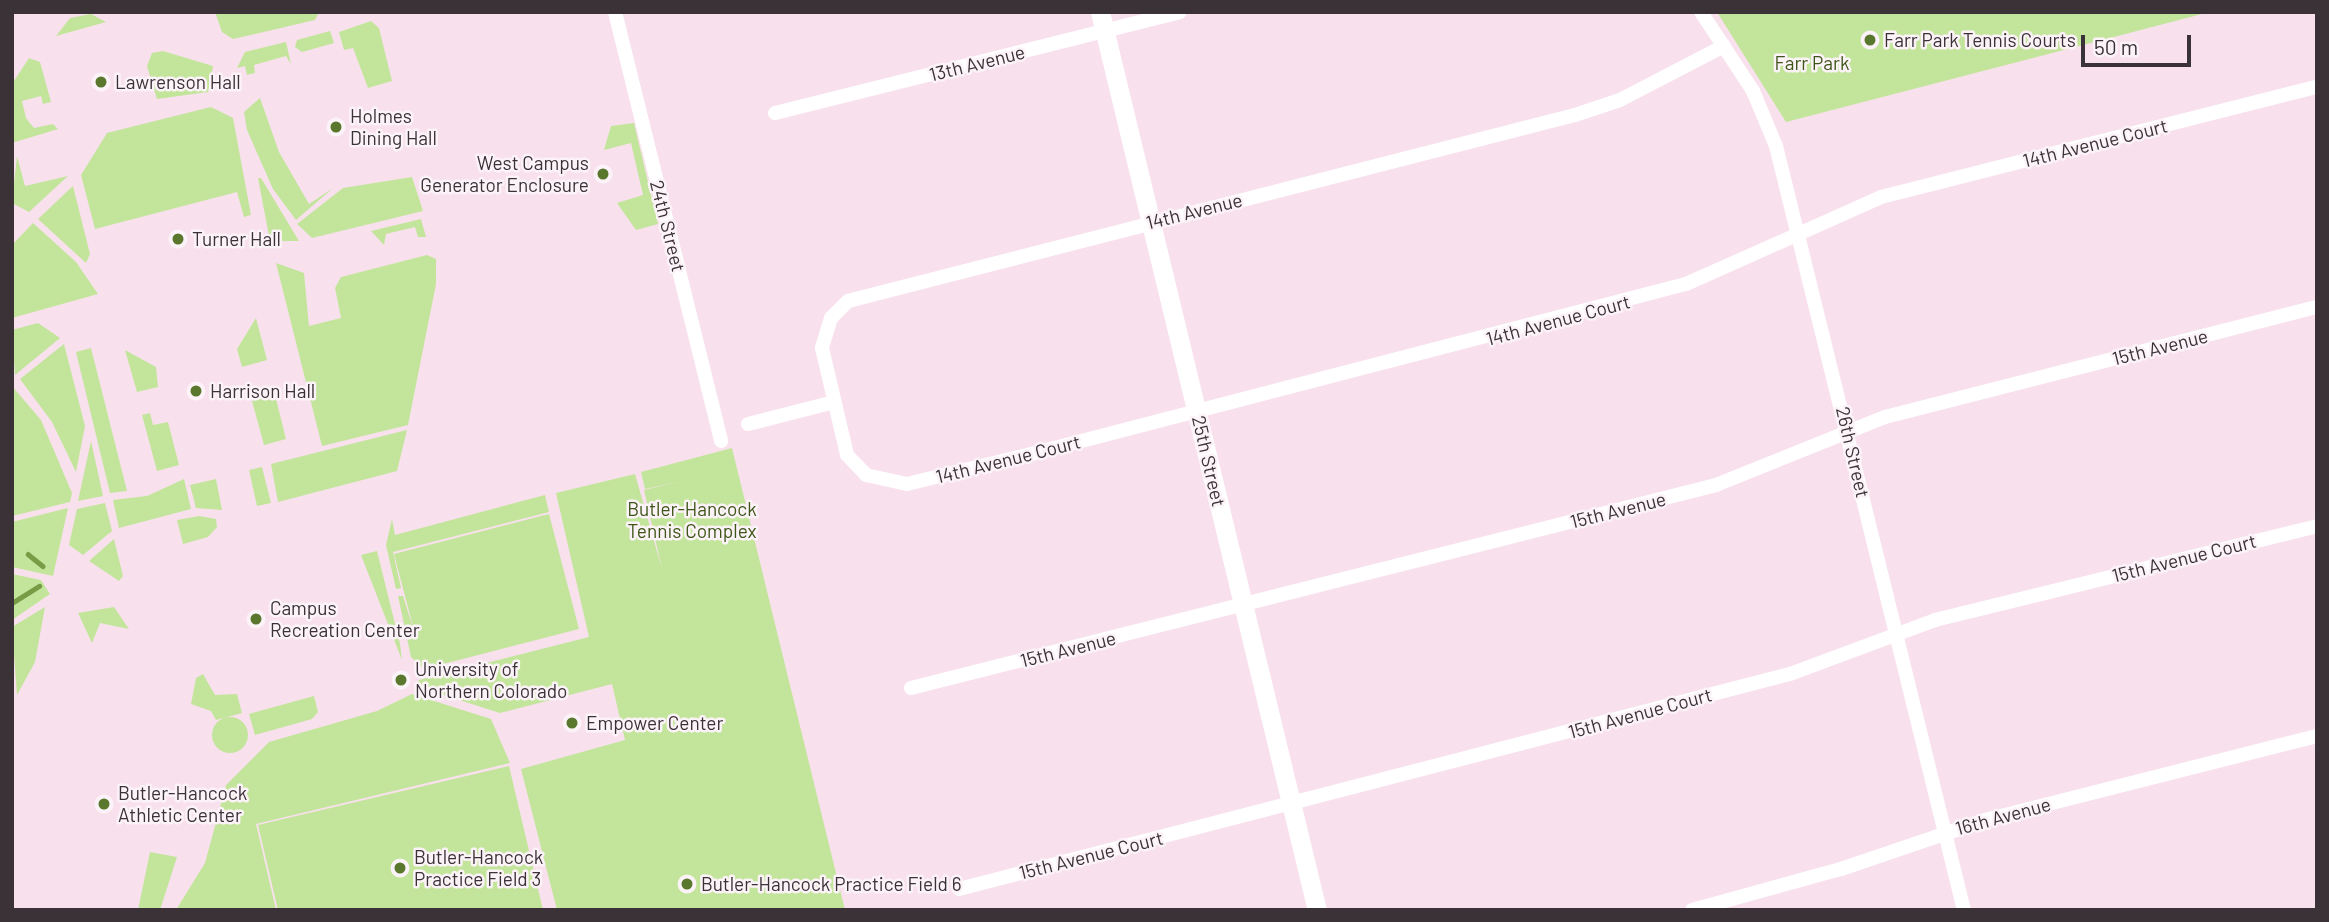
<!DOCTYPE html>
<html>
<head>
<meta charset="utf-8">
<style>
  body { margin:0 }
  #map { position:relative; width:2329px; height:922px; overflow:hidden; background:#f8e1ed; font-family:Barlow,sans-serif }
  div>[style] { position:absolute }
  [style*='--x'] { left:calc(var(--x)*1px); top:calc(var(--y)*1px); width:calc(var(--w)*1px); rotate:calc(var(--a)*1deg) }
  .green>* { inset:0; background:#c3e59b }
  .round { border-radius:50% }
  .stream>* { height:4.5px; margin:-2.25px; padding:0 2.25px; transform-origin:2.25px; border-radius:2.25px; background:#779c45 }
  .street>* { height:14px; margin:-7px; padding:0 7px; transform-origin:7px; border-radius:7px; background:#fff }
  .secondary>* { height:19px; margin:-9.5px; padding:0 9.5px; transform-origin:9.5px; border-radius:9.5px; background:#fff }
  .dots>* { width:19px; height:19px; translate:-50% -50%; box-sizing:border-box; border:4px solid #fcf3f8; border-radius:50% }
  span { translate:-50% -50%; white-space:nowrap; text-align:center; line-height:1.15; -webkit-text-stroke:5px #fcf3f8; paint-order:stroke }
  .poi-label { font-size:19px; color:#3b3237 }
  .left { translate:0 -50%; text-align:left }
  .right { translate:-100% -50%; text-align:right }
  .street-label { font-size:19px; color:#3b3237 }
  .park-label { font-size:19px; color:#3d5517 }
  .frame { position:absolute; inset:0; border:14px solid #3b3237; pointer-events:none }
  .scale { position:absolute; left:2081px; top:35px; width:110px; height:32px; box-sizing:border-box; border:4px solid #3b3237; border-top:0; padding-left:9px; font-size:21px; line-height:24px; white-space:nowrap; color:#3b3237; -webkit-text-stroke:5px #fcf3f8; paint-order:stroke }
</style>
</head>
<body>
<div id="map">
  <div class="green">
    <i style="clip-path:polygon(215px 12px,319px 12px,315px 20px,233px 39px,222px 32px)"></i>
    <i style="clip-path:polygon(1717px 12px,2206px 12px,2206px 13px,1786px 122px)"></i>
    <i style="clip-path:polygon(91px 14px,106px 22px,56px 36px,70px 18px)"></i>
    <i style="clip-path:polygon(371px 21px,379px 28px,392px 81px,368px 88px,353px 48px,344px 50px,339px 32px)"></i>
    <i style="clip-path:polygon(330px 31px,334px 43px,302px 52px,295px 47px,297px 40px)"></i>
    <i style="clip-path:polygon(286px 42px,291px 64px,286px 56px,254px 65px,255px 73px,247px 75px,245px 66px,237px 68px,245px 52px)"></i>
    <i style="clip-path:polygon(163px 51px,213px 66px,208px 92px,157px 99px,147px 66px,152px 53px)"></i>
    <i style="clip-path:polygon(29px 58px,40px 62px,51px 102px,43px 104px,41px 96px,22px 101px,26px 118px,34px 128px,53px 124px,58px 129px,12px 143px,12px 84px)"></i>
    <i style="clip-path:polygon(260px 98px,279px 152px,309px 204px,333px 188px,296px 220px,273px 189px,247px 130px,244px 112px)"></i>
    <i style="clip-path:polygon(211px 107px,233px 118px,251px 215px,244px 217px,237px 192px,95px 229px,81px 175px,107px 133px)"></i>
    <i style="clip-path:polygon(634px 123px,658px 224px,636px 230px,617px 203px,643px 195px,631px 143px,604px 150px,611px 126px)"></i>
    <i style="clip-path:polygon(17px 156px,25px 186px,68px 176px,29px 212px,12px 203px)"></i>
    <i style="clip-path:polygon(412px 177px,423px 211px,312px 238px,297px 224px,343px 188px)"></i>
    <i style="clip-path:polygon(258px 178px,261px 178px,299px 241px,270px 241px)"></i>
    <i style="clip-path:polygon(73px 186px,90px 254px,86px 263px,38px 219px)"></i>
    <i style="clip-path:polygon(421px 219px,426px 237px,418px 237px,415px 227px,386px 234px,384px 245px,371px 231px)"></i>
    <i style="clip-path:polygon(33px 223px,76px 262px,98px 294px,12px 318px,12px 245px)"></i>
    <i style="clip-path:polygon(427px 255px,436px 259px,436px 284px,408px 425px,322px 446px,276px 263px,304px 273px,309px 326px,341px 318px,335px 288px,341px 277px)"></i>
    <i style="clip-path:polygon(256px 318px,267px 360px,242px 367px,237px 349px)"></i>
    <i style="clip-path:polygon(38px 323px,60px 338px,15px 375px,12px 330px)"></i>
    <i style="clip-path:polygon(64px 344px,85px 426px,76px 472px,52px 422px,20px 379px)"></i>
    <i style="clip-path:polygon(91px 348px,127px 491px,110px 493px,76px 352px)"></i>
    <i style="clip-path:polygon(125px 350px,156px 367px,158px 387px,137px 392px)"></i>
    <i style="clip-path:polygon(12px 386px,41px 420px,72px 493px,70px 502px,12px 516px)"></i>
    <i style="clip-path:polygon(275px 395px,286px 439px,264px 445px,252px 401px)"></i>
    <i style="clip-path:polygon(150px 413px,153px 425px,168px 422px,179px 465px,157px 471px,142px 415px)"></i>
    <i style="clip-path:polygon(407px 430px,397px 471px,278px 502px,271px 464px)"></i>
    <i style="clip-path:polygon(91px 441px,103px 496px,78px 501px)"></i>
    <i style="clip-path:polygon(732px 448px,845px 910px,557px 910px,521px 769px,625px 740px,612px 684px,500px 713px,415px 686px,419px 680px,589px 637px,556px 493px,635px 474px,662px 569px,644px 490px,682px 481px,645px 489px,641px 472px)"></i>
    <i style="clip-path:polygon(262px 467px,271px 503px,257px 506px,249px 470px)"></i>
    <i style="clip-path:polygon(184px 479px,191px 509px,119px 528px,113px 500px,147px 496px)"></i>
    <i style="clip-path:polygon(216px 479px,222px 510px,196px 508px,190px 485px)"></i>
    <i style="clip-path:polygon(545px 495px,549px 512px,393px 552px,401px 588px,396px 589px,386px 545px,392px 519px,395px 535px)"></i>
    <i style="clip-path:polygon(105px 503px,112px 531px,83px 555px,69px 545px,77px 509px)"></i>
    <i style="clip-path:polygon(68px 508px,53px 576px,12px 567px,12px 522px)"></i>
    <i style="clip-path:polygon(549px 514px,579px 629px,424px 669px,411px 657px,398px 596px,403px 596px,415px 634px,394px 554px)"></i>
    <i style="clip-path:polygon(199px 516px,216px 519px,217px 527px,208px 537px,183px 544px,177px 520px)"></i>
    <i style="clip-path:polygon(114px 539px,123px 576px,119px 581px,89px 561px)"></i>
    <i style="clip-path:polygon(377px 551px,400px 644px,402px 660px,361px 555px)"></i>
    <i style="clip-path:polygon(12px 574px,41px 580px,50px 594px,12px 620px)"></i>
    <i style="clip-path:polygon(45px 607px,35px 662px,17px 695px,12px 627px)"></i>
    <i style="clip-path:polygon(114px 607px,129px 629px,100px 623px,92px 643px,78px 613px)"></i>
    <i style="clip-path:polygon(203px 674px,215px 695px,237px 694px,242px 713px,216px 720px,211px 711px,191px 704px,196px 678px)"></i>
    <i style="clip-path:polygon(412px 694px,491px 719px,510px 763px,256px 824px,276px 910px,176px 910px,205px 863px,226px 785px,269px 742px,377px 711px)"></i>
    <i style="clip-path:polygon(314px 696px,318px 712px,312px 719px,255px 735px,249px 714px)"></i>
    <i class="round" style="left:212px;top:717px;width:36px;height:36px"></i>
    <i style="clip-path:polygon(509px 766px,543px 910px,278px 910px,258px 825px)"></i>
    <i style="clip-path:polygon(150px 852px,177px 857px,160px 910px,138px 910px)"></i>
  </div>
  <div class="stream">
    <i style="--x:28;--y:554;--w:19;--a:39"></i>
    <i style="--x:12;--y:603;--w:32;--a:-32"></i>
  </div>
  <div class="street">
    <i style="--x:615;--y:12;--w:442;--a:76.1"></i>
    <i style="--x:1701;--y:12;--w:95;--a:56.6"></i>
    <i style="--x:1753;--y:91;--w:60;--a:67.3"></i>
    <i style="--x:1776;--y:146;--w:787;--a:76.18"></i>
    <i style="--x:1724;--y:46;--w:117;--a:152.6"></i>
    <i style="--x:1620;--y:100;--w:47;--a:161.6"></i>
    <i style="--x:1575;--y:115;--w:750;--a:165.65"></i>
    <i style="--x:848;--y:301;--w:24;--a:135"></i>
    <i style="--x:831;--y:318;--w:31;--a:107"></i>
    <i style="--x:822;--y:348;--w:110;--a:76.8"></i>
    <i style="--x:847;--y:455;--w:28;--a:46"></i>
    <i style="--x:866;--y:475;--w:42;--a:12.4"></i>
    <i style="--x:907;--y:484;--w:140;--a:-13.6"></i>
    <i style="--x:1043;--y:451;--w:664;--a:-14.56"></i>
    <i style="--x:1686;--y:284;--w:214;--a:-24"></i>
    <i style="--x:1881;--y:197;--w:450;--a:-14.2"></i>
    <i style="--x:775;--y:113;--w:417;--a:-14"></i>
    <i style="--x:748;--y:424;--w:89;--a:-14.3"></i>
    <i style="--x:911;--y:688;--w:830;--a:-14.15"></i>
    <i style="--x:1716;--y:485;--w:182;--a:-21.9"></i>
    <i style="--x:1885;--y:417;--w:446;--a:-14.3"></i>
    <i style="--x:959;--y:889;--w:858;--a:-14.51"></i>
    <i style="--x:1790;--y:674;--w:155;--a:-20.4"></i>
    <i style="--x:1935;--y:620;--w:393;--a:-13.8"></i>
    <i style="--x:1692;--y:910;--w:155;--a:-15.4"></i>
    <i style="--x:1841;--y:869;--w:152;--a:-18.8"></i>
    <i style="--x:1985;--y:820;--w:342;--a:-14.2"></i>
  </div>
  <div class="secondary">
    <i style="--x:1100;--y:12;--w:924;--a:76.42"></i>
  </div>
  <div class="dots">
    <i style="left:1870px;top:40px;background:#59772d"></i>
    <i style="left:101px;top:82px;background:#59772d"></i>
    <i style="left:336px;top:127px;background:#59772d"></i>
    <i style="left:603px;top:174px;background:#59772d"></i>
    <i style="left:178px;top:239px;background:#59772d"></i>
    <i style="left:196px;top:391px;background:#59772d"></i>
    <i style="left:256px;top:619px;background:#59772d"></i>
    <i style="left:401px;top:680px;background:#59772d"></i>
    <i style="left:572px;top:723px;background:#59772d"></i>
    <i style="left:104px;top:804px;background:#59772d"></i>
    <i style="left:400px;top:868px;background:#59772d"></i>
    <i style="left:687px;top:884px;background:#59772d"></i>
  </div>
  <div class="poi-label">
    <span class="left" style="left:1884px;top:40px">Farr Park Tennis Courts</span>
    <span class="left" style="left:115px;top:82px">Lawrenson Hall</span>
    <span class="left" style="left:350px;top:127px">Holmes<br>Dining Hall</span>
    <span class="right" style="left:589px;top:174px">West Campus<br>Generator Enclosure</span>
    <span class="left" style="left:192px;top:239px">Turner Hall</span>
    <span class="left" style="left:210px;top:391px">Harrison Hall</span>
    <span class="left" style="left:270px;top:619px">Campus<br>Recreation Center</span>
    <span class="left" style="left:415px;top:680px">University of<br>Northern Colorado</span>
    <span class="left" style="left:586px;top:723px">Empower Center</span>
    <span class="left" style="left:118px;top:804px">Butler-Hancock<br>Athletic Center</span>
    <span class="left" style="left:414px;top:868px">Butler-Hancock<br>Practice Field 3</span>
    <span class="left" style="left:701px;top:884px">Butler-Hancock Practice Field 6</span>
  </div>
  <div class="street-label">
    <span style="left:977px;top:63px;rotate:-14deg">13th Avenue</span>
    <span style="left:2095px;top:143px;rotate:-14deg">14th Avenue Court</span>
    <span style="left:1194px;top:211px;rotate:-14deg">14th Avenue</span>
    <span style="left:668px;top:226px;rotate:76deg">24th Street</span>
    <span style="left:1558px;top:320px;rotate:-15deg">14th Avenue Court</span>
    <span style="left:2160px;top:347px;rotate:-14deg">15th Avenue</span>
    <span style="left:1853px;top:452px;rotate:77deg">26th Street</span>
    <span style="left:1008px;top:459px;rotate:-14deg">14th Avenue Court</span>
    <span style="left:1209px;top:461px;rotate:77deg">25th Street</span>
    <span style="left:1618px;top:510px;rotate:-14deg">15th Avenue</span>
    <span style="left:2184px;top:558px;rotate:-14deg">15th Avenue Court</span>
    <span style="left:1068px;top:649px;rotate:-14deg">15th Avenue</span>
    <span style="left:1640px;top:713px;rotate:-15deg">15th Avenue Court</span>
    <span style="left:2003px;top:816px;rotate:-15deg">16th Avenue</span>
    <span style="left:1091px;top:855px;rotate:-14deg">15th Avenue Court</span>
  </div>
  <div class="park-label">
    <span style="left:1812px;top:63px">Farr Park</span>
    <span style="left:692px;top:520px">Butler-Hancock<br>Tennis Complex</span>
  </div>
  <div class="frame"></div>
  <div class="scale">50 m</div>
</div>
</body>
</html>
